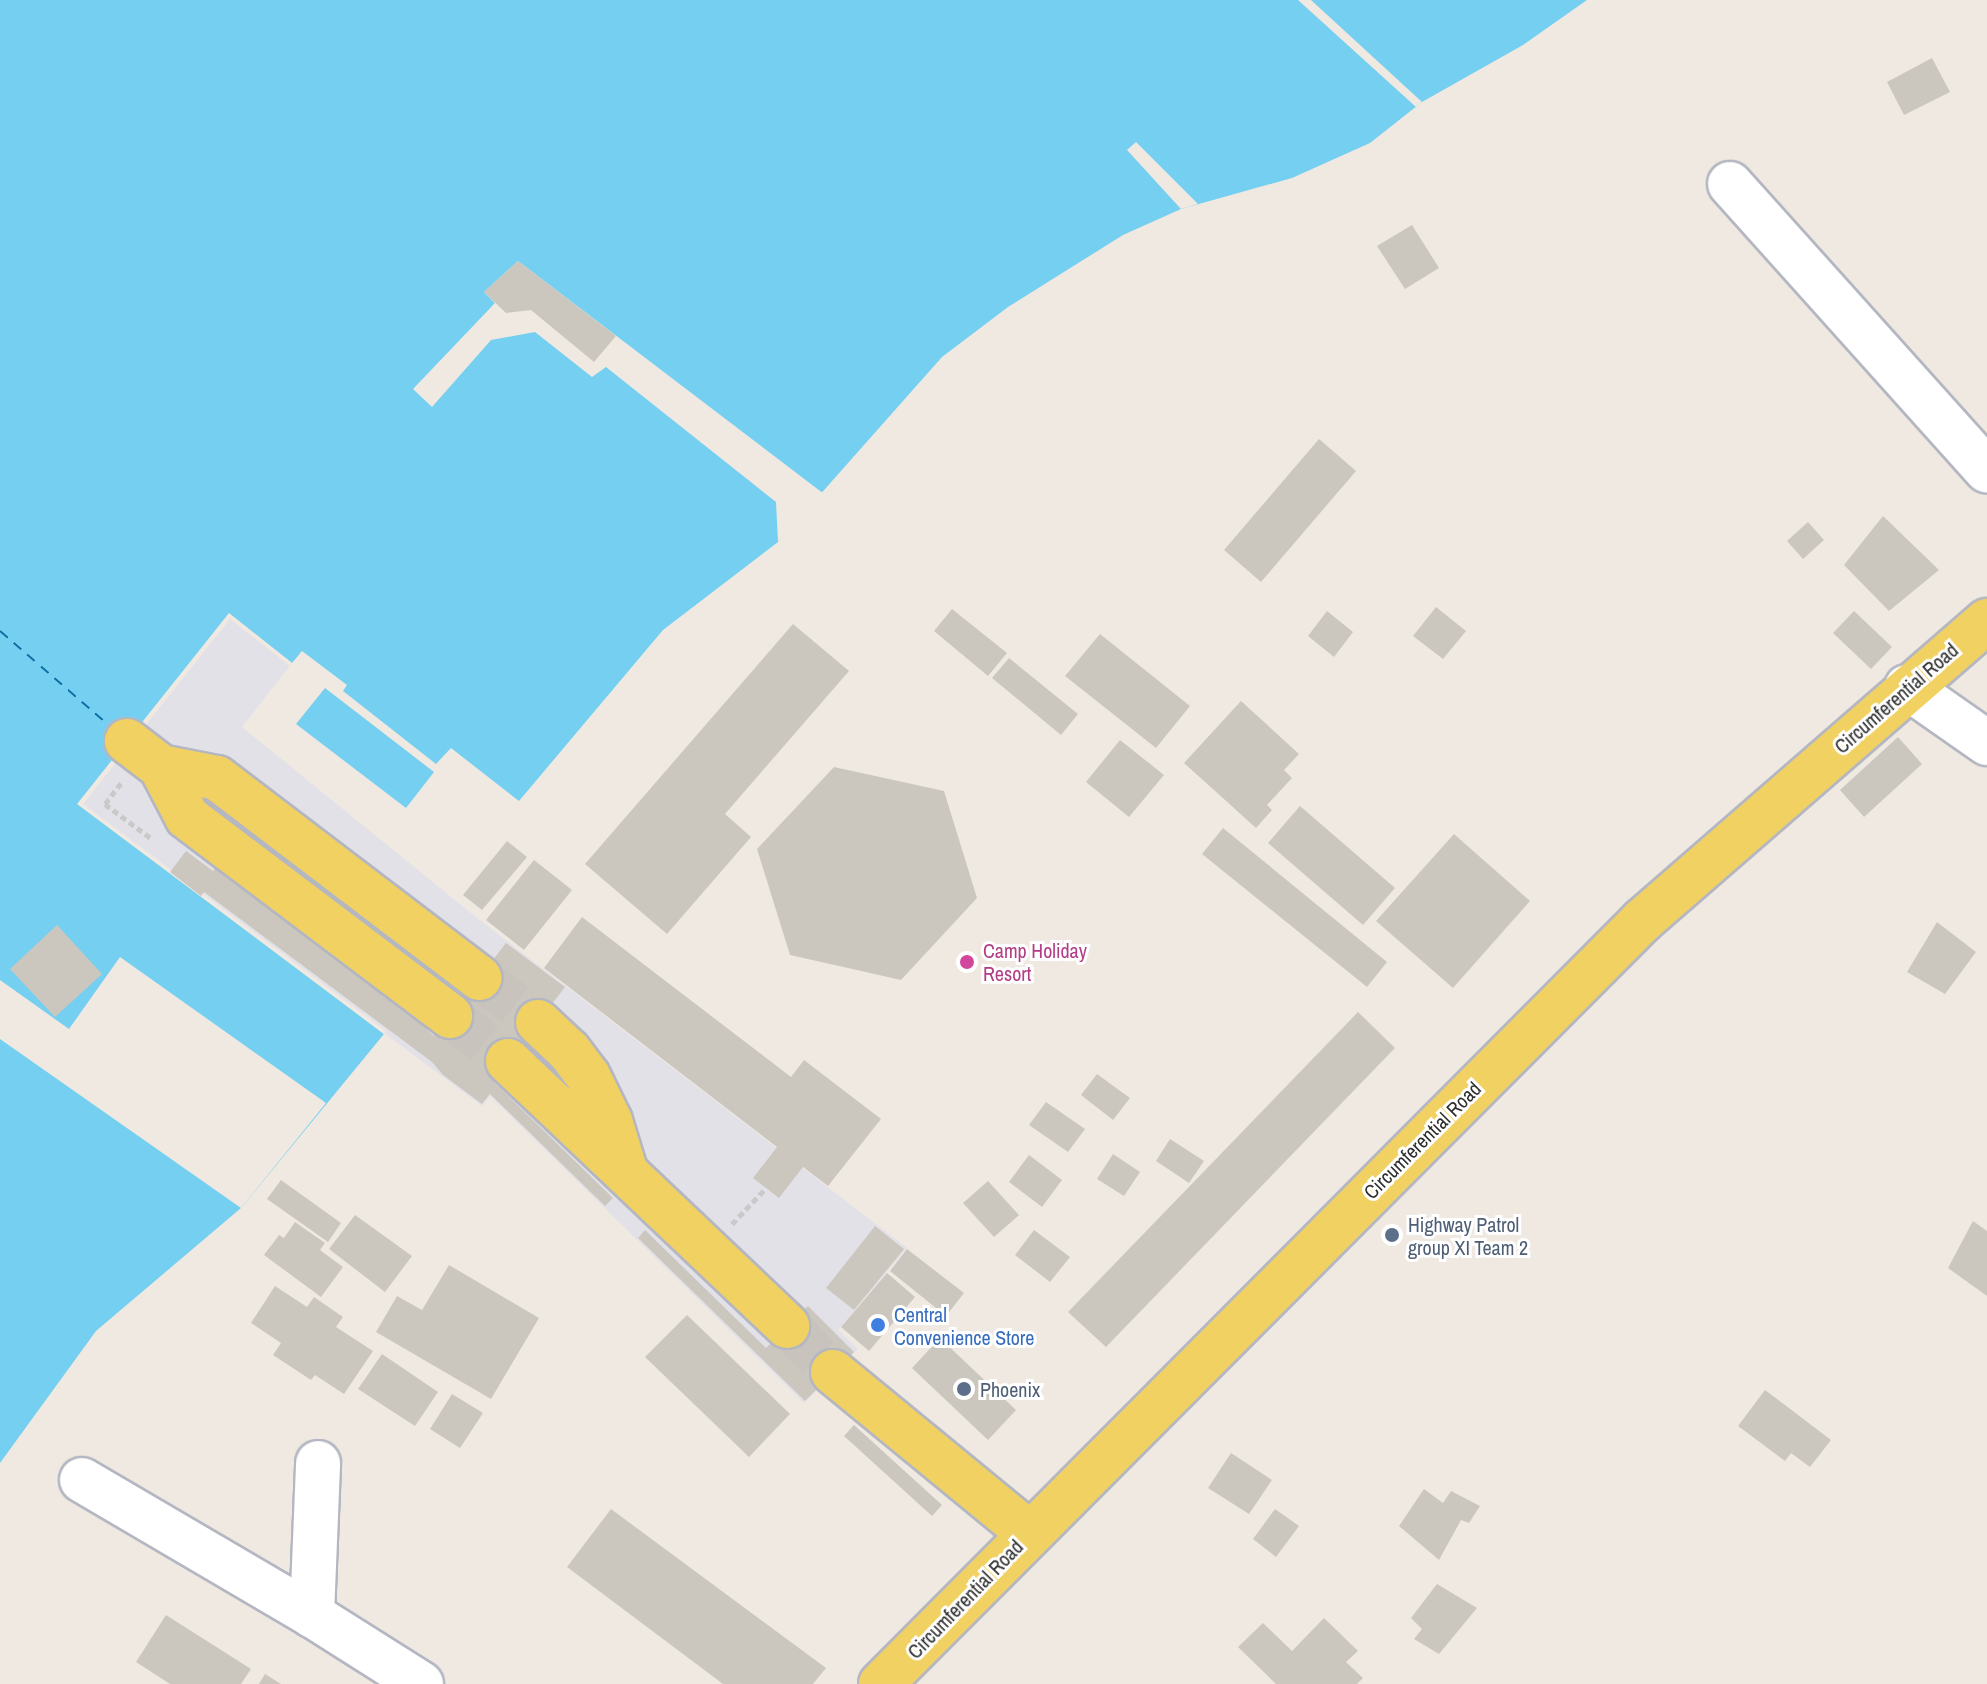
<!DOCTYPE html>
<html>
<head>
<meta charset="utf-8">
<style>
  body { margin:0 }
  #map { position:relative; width:1987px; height:1684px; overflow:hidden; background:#efe9e1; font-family:"Archivo Narrow",sans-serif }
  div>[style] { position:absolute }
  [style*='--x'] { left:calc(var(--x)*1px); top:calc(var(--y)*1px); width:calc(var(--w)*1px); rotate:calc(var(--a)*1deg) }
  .industrial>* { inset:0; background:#e3e1e8 }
  .water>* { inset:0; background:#75cff0 }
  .pier>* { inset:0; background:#efe9e1 }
  .ferry>* { height:2px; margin-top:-1px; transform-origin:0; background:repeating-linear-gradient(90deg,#0d6fa3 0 10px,transparent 0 18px) }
  .building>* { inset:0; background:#cbc7bf }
  .major-tunnel>* { height:44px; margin-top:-22px; transform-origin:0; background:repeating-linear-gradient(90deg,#c8c4bd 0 44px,transparent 0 66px) }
  .path>* { height:5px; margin-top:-2.5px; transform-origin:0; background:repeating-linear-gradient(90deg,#c9c9c9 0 6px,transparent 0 10px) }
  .roads { filter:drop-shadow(2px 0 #b4b7c1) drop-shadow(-2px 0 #b4b7c1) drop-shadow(0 2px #b4b7c1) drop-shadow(0 -2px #b4b7c1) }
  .minor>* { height:44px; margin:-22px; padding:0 22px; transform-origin:22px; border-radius:22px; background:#fff }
  .major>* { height:44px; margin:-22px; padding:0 22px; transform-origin:22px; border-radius:22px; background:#f2d163 }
  .dots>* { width:22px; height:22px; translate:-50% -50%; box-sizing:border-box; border:4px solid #fff; border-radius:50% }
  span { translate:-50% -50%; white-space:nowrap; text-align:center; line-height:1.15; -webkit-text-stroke:6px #fff; paint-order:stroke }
  .street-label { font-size:20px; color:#2e2e2e }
  .hotel-label { font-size:20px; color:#b23c85 }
  .left { translate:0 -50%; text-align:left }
  .service-label { font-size:20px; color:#4e5e75 }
  .shop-label { font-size:20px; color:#366cbe }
</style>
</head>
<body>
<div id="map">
  <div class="industrial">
    <i style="clip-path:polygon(229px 613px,292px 663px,242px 727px,477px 918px,907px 1248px,838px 1330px,858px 1349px,804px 1403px,490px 1096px,482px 1106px,77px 804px)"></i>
  </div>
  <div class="water">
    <i style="clip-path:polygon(0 0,1587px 0,1523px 45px,1422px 102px,1370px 143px,1292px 178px,1181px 209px,1123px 235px,1008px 307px,942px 357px,778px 542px,663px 630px,519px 801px,451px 748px,436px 764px,343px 691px,347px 685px,302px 651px,292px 663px,229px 614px,78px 804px,384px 1034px,241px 1208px,96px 1331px,0 1463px)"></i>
    <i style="clip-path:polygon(325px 688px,434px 772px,406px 808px,296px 724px)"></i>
  </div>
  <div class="pier">
    <i style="clip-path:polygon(1298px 0,1311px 0,1422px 102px,1416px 107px)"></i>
    <i style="clip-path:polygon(1136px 142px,1198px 204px,1181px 209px,1127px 150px)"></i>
    <i style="clip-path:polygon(518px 261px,824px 494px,778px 542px,776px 502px,606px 367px,592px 377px,535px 332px,491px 340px,432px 407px,413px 389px,495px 303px,484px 292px)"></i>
    <i style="clip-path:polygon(229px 613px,292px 663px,290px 666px,230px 619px,83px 804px,386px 1031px,384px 1034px,77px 804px)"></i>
    <i style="clip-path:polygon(120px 957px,326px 1103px,241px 1208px,0 1039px,0 980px,69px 1029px)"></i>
  </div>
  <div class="ferry">
    <i style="--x:0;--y:631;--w:147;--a:40.9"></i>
  </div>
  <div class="building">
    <i style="clip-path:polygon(1932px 58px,1950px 92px,1904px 115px,1887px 82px)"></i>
    <i style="clip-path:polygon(1412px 225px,1439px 268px,1405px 289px,1377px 246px)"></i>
    <i style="clip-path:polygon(518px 261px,616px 336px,594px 362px,531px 310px,506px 313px,484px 292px)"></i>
    <i style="clip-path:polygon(1319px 439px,1356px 471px,1261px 582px,1224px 550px)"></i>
    <i style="clip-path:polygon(1883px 516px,1939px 570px,1889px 611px,1844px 565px)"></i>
    <i style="clip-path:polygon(1808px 522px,1824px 540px,1803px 559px,1787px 541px)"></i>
    <i style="clip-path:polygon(1436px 607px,1466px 631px,1443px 659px,1413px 636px)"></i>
    <i style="clip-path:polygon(952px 609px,1007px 653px,988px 676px,934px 631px)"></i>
    <i style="clip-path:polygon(1327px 611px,1353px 632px,1334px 657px,1308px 636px)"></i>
    <i style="clip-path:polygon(1854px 611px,1892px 647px,1871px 669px,1833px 633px)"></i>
    <i style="clip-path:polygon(793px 624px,849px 671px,725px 814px,751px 837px,667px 934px,585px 864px)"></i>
    <i style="clip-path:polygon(1100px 634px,1190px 706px,1156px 748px,1065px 676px)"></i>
    <i style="clip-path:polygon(1009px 658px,1078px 714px,1061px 735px,992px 678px)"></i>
    <i style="clip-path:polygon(1241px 701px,1299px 754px,1284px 770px,1292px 778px,1267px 805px,1272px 810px,1256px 828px,1184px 763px)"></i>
    <i style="clip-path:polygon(1898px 737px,1922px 764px,1864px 817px,1840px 790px)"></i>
    <i style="clip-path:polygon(1120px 740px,1164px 775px,1129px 817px,1086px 782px)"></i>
    <i style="clip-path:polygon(834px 767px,944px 791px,977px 898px,901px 980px,790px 955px,757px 849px)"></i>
    <i style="clip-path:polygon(1300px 806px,1395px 888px,1363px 925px,1268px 843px)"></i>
    <i style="clip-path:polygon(1223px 828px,1387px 962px,1367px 987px,1202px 854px)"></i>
    <i style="clip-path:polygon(1454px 834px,1530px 901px,1453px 988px,1376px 921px)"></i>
    <i style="clip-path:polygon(507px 841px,527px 857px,482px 910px,463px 895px)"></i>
    <i style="clip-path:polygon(186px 851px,213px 871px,216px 867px,428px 1026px,426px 1029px,434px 1036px,506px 943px,565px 987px,493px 1081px,613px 1198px,605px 1206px,490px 1094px,482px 1104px,443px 1075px,432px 1062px,204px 892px,201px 896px,170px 872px)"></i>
    <i style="clip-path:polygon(534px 860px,572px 890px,524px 950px,486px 920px)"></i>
    <i style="clip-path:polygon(582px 917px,791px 1077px,804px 1060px,881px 1119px,828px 1186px,803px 1167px,779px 1198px,753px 1178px,777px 1147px,544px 968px)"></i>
    <i style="clip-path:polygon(1937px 922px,1976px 952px,1945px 994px,1907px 972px)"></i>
    <i style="clip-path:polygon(57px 925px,102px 974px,55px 1017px,10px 969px)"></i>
    <i style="clip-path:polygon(1358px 1012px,1395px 1048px,1106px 1347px,1068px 1312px)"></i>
    <i style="clip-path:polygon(1097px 1074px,1130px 1098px,1113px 1120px,1081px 1095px)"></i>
    <i style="clip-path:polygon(1046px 1102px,1085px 1129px,1068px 1152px,1029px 1125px)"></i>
    <i style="clip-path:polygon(1170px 1139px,1204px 1161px,1189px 1183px,1156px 1161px)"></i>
    <i style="clip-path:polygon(1113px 1154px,1140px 1172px,1124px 1196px,1097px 1179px)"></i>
    <i style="clip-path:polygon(1029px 1155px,1062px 1180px,1042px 1207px,1009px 1182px)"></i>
    <i style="clip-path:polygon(281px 1180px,341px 1223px,328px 1242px,267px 1199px)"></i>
    <i style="clip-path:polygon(988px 1181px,1019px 1215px,994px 1237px,963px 1203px)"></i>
    <i style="clip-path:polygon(355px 1215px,412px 1256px,385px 1292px,329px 1249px)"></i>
    <i style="clip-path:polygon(1973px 1221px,1987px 1231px,1987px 1296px,1948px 1268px)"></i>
    <i style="clip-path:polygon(295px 1222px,325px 1243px,320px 1250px,343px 1267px,321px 1297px,264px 1255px,279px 1235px,284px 1238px)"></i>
    <i style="clip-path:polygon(875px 1226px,904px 1249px,854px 1310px,826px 1288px)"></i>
    <i style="clip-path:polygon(645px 1230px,766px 1348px,808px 1306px,854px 1352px,805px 1401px,638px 1238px)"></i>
    <i style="clip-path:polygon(1034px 1230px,1070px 1257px,1050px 1282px,1015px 1255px)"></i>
    <i style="clip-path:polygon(907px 1249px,964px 1293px,946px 1316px,890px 1271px)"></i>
    <i style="clip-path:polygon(449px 1265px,539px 1318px,491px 1399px,376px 1332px,397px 1296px,422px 1310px)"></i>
    <i style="clip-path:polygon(887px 1273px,915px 1297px,869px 1351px,841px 1327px)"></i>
    <i style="clip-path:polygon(275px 1286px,307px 1307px,314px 1297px,343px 1317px,336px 1327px,373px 1351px,344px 1394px,315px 1375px,311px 1380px,273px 1355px,281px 1343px,251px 1323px)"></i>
    <i style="clip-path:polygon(687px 1315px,790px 1414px,749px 1457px,645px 1357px)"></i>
    <i style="clip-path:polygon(940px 1338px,1016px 1410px,988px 1440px,912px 1368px)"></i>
    <i style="clip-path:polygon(382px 1354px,438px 1392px,415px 1426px,358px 1389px)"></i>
    <i style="clip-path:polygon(1765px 1390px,1831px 1440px,1810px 1467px,1791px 1453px,1785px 1461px,1738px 1426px)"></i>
    <i style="clip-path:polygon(452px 1394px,483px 1413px,460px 1448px,430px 1429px)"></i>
    <i style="clip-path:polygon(854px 1425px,942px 1505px,932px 1516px,844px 1436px)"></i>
    <i style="clip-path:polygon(1231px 1453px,1272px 1480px,1249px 1514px,1208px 1488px)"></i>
    <i style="clip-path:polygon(1424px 1489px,1443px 1503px,1451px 1491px,1480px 1506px,1469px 1523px,1461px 1520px,1439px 1560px,1399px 1526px)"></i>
    <i style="clip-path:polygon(611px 1509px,826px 1668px,813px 1684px,723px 1684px,567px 1567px)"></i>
    <i style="clip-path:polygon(1275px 1509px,1299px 1526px,1276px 1557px,1253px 1539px)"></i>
    <i style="clip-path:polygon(1437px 1584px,1477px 1608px,1439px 1654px,1414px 1639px,1422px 1629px,1411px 1618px)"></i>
    <i style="clip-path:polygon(166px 1615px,251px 1669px,241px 1684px,170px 1684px,136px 1662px)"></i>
    <i style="clip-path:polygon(1324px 1618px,1358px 1651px,1346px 1662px,1363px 1678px,1357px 1684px,1276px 1684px,1238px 1647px,1263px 1623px,1292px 1651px)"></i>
    <i style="clip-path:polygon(265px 1674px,281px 1684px,259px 1684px)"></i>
  </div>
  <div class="major-tunnel">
    <i style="--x:480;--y:978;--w:73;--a:37.2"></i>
    <i style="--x:450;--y:1016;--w:73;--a:37.8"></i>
    <i style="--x:787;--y:1326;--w:65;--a:45"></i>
  </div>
  <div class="path">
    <i style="--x:121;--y:783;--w:26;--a:127"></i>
    <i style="--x:105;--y:804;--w:59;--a:36.7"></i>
    <i style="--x:732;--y:1224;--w:50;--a:-46.6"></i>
  </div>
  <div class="roads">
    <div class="minor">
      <i style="--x:1730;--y:184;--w:385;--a:48.1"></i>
      <i style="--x:1907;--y:687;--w:98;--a:35"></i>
      <i style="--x:82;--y:1480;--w:267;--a:30.4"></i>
      <i style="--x:312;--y:1615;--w:129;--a:32.3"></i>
      <i style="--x:312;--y:1615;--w:152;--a:-87.7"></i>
    </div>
    <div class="major">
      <i style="--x:127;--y:741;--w:43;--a:37.4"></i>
      <i style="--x:161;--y:767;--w:57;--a:11.1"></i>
      <i style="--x:217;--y:778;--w:330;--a:37.3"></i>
      <i style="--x:161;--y:767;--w:56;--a:62.5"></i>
      <i style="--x:187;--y:817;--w:330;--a:37.1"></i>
      <i style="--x:538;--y:1022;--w:42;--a:43.1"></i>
      <i style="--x:569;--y:1051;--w:31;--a:53"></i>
      <i style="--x:588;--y:1076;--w:50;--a:63.9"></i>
      <i style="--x:610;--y:1121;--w:51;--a:73"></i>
      <i style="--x:508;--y:1061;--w:385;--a:43.5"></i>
      <i style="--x:833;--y:1372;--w:254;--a:39.4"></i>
      <i style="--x:881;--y:1684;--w:1079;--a:-45.08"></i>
      <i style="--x:1643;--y:920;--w:456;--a:-41"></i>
    </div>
  </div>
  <div class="dots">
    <i style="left:967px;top:962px;background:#d1479c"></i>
    <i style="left:1392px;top:1235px;background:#5c6f8a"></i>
    <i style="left:878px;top:1325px;background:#3f7fe0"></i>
    <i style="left:964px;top:1389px;background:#5c6f8a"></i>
  </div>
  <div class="street-label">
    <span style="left:1896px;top:698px;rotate:-41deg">Circumferential Road</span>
    <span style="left:1422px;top:1140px;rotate:-45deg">Circumferential Road</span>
    <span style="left:965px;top:1599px;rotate:-46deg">Circumferential Road</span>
  </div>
  <div class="hotel-label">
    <span class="left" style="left:983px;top:962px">Camp Holiday<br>Resort</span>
  </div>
  <div class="service-label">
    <span class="left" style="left:1408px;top:1236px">Highway Patrol<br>group XI Team 2</span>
    <span class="left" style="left:980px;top:1389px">Phoenix</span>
  </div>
  <div class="shop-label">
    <span class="left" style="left:894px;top:1326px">Central<br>Convenience Store</span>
  </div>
</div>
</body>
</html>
